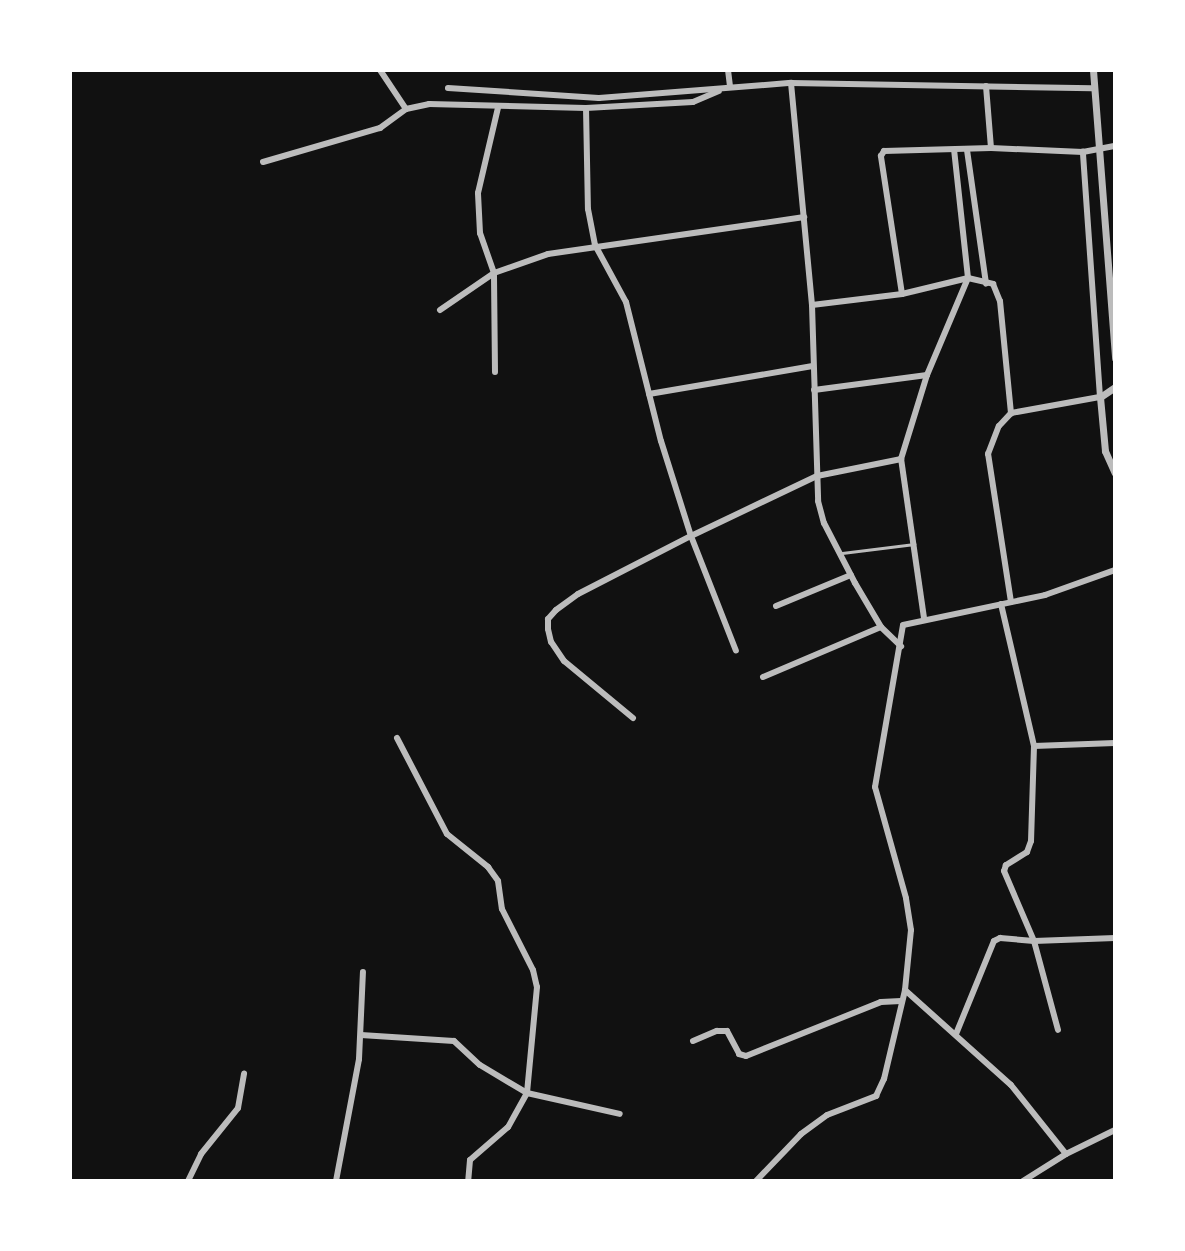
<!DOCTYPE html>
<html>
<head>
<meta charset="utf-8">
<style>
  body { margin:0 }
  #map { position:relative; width:1185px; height:1251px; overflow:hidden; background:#111; font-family:"Asap Condensed",sans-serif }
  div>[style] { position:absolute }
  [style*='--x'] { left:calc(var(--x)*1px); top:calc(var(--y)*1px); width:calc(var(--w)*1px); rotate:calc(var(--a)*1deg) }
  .service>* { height:3px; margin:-1.5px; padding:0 1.5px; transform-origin:1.5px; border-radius:1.5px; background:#bcbcbc }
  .minor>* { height:6px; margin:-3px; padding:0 3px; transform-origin:3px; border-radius:3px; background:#bcbcbc }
  .tertiary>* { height:7px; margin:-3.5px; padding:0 3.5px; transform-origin:3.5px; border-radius:3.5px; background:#bcbcbc }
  span { translate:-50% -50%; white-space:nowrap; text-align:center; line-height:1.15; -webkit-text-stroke:8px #fff; paint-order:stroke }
  .frame { position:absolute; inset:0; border:72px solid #fff; pointer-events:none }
</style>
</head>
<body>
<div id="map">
  <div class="service">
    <i style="--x:842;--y:553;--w:73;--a:-7.1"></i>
  </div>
  <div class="minor">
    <i style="--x:380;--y:70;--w:47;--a:56.3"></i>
    <i style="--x:728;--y:70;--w:17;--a:83"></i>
    <i style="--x:791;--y:83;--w:223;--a:84.6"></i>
    <i style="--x:812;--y:305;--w:196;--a:88.2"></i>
    <i style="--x:818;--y:501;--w:23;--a:75"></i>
    <i style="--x:824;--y:523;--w:68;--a:62.7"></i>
    <i style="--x:855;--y:583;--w:51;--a:59.4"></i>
    <i style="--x:881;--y:627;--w:28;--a:44"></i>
    <i style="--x:986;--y:86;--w:62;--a:85.4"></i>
    <i style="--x:448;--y:88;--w:151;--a:3.8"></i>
    <i style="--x:599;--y:98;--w:193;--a:-4.5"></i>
    <i style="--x:791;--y:83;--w:301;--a:1"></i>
    <i style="--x:586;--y:108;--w:101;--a:88.9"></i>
    <i style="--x:588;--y:209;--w:37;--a:79"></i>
    <i style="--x:595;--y:245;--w:65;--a:61.5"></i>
    <i style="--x:626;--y:302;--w:143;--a:75.9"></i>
    <i style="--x:661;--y:441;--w:100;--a:72.5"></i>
    <i style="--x:691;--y:536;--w:123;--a:68.6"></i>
    <i style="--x:967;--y:150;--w:135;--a:81.9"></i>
    <i style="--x:263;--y:162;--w:122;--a:-16.2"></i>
    <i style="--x:380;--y:128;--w:32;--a:-36"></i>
    <i style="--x:406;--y:109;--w:24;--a:-12"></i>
    <i style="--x:429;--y:104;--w:157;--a:1.5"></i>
    <i style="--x:586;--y:108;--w:107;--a:-3.2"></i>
    <i style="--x:693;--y:102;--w:28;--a:-23"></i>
    <i style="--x:902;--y:294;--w:140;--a:-98.7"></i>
    <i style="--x:881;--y:156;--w:6;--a:-59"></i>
    <i style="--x:884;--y:151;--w:107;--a:-1.6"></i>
    <i style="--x:991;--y:148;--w:92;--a:2.5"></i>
    <i style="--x:1083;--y:152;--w:33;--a:-11"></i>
    <i style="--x:812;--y:305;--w:91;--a:-7"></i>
    <i style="--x:902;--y:294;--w:68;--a:-13.6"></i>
    <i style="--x:968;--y:278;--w:26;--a:13"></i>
    <i style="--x:993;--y:284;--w:18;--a:68"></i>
    <i style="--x:1000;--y:301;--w:113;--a:84.4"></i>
    <i style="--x:440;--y:310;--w:65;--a:-34.4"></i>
    <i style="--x:494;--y:273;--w:57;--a:-19.4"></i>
    <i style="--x:548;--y:254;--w:259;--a:-8.2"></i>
    <i style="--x:495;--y:372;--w:99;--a:-90.6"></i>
    <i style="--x:494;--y:273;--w:42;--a:-109.3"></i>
    <i style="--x:480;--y:233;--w:40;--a:-92.9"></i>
    <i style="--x:478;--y:193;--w:87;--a:-76.8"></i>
    <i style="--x:814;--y:390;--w:114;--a:-7.6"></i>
    <i style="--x:649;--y:394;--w:166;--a:-9.7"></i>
    <i style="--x:1011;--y:602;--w:150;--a:-98.8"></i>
    <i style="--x:988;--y:454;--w:30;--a:-69"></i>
    <i style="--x:999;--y:426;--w:18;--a:-47"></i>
    <i style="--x:1011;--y:413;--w:90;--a:-10.2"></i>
    <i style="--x:1100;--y:397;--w:246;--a:-94"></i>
    <i style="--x:1001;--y:604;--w:146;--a:76.9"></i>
    <i style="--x:1034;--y:746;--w:95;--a:91.8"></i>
    <i style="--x:1031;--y:841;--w:12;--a:110"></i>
    <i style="--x:1027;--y:852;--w:25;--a:148"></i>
    <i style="--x:1006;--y:865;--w:6;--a:108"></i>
    <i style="--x:1004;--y:871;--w:76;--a:66.8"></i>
    <i style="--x:1034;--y:941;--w:92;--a:74.9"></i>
    <i style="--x:776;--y:606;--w:81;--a:-22.5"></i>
    <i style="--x:924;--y:618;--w:161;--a:-98.2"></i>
    <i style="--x:901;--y:459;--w:88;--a:-72.8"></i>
    <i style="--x:927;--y:375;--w:105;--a:-67.1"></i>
    <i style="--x:968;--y:278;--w:129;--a:-96.2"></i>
    <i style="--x:763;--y:677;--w:128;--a:-23"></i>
    <i style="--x:633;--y:718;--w:89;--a:-140.4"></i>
    <i style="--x:564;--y:661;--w:23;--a:-124"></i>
    <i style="--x:551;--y:642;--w:13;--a:-103"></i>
    <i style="--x:548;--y:629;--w:10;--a:-90"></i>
    <i style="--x:548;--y:619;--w:12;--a:-48"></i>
    <i style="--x:556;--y:610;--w:27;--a:-36"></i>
    <i style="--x:578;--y:594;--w:127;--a:-27.2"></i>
    <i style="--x:691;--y:536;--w:140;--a:-25.5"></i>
    <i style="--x:817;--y:476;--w:86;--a:-11.4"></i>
    <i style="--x:397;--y:738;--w:108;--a:62.5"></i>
    <i style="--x:447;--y:834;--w:53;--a:38.8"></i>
    <i style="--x:488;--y:867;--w:17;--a:54"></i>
    <i style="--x:498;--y:881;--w:28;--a:82"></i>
    <i style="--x:502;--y:909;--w:68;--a:63.1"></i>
    <i style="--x:533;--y:970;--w:17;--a:77"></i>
    <i style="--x:537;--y:987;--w:106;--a:95.4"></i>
    <i style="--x:527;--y:1093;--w:39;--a:119"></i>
    <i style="--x:508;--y:1127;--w:50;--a:139"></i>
    <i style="--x:470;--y:1160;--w:21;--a:95"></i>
    <i style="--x:1034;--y:746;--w:81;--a:-2.1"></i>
    <i style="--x:905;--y:990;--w:142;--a:41.9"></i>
    <i style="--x:1011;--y:1085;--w:88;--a:51.4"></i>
    <i style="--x:956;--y:1034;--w:100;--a:-67.8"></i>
    <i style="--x:994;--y:941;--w:7;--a:-27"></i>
    <i style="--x:1000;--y:938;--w:34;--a:5"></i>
    <i style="--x:1034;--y:941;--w:81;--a:-2.1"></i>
    <i style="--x:361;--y:1035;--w:93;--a:3.7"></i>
    <i style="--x:454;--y:1041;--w:35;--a:43"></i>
    <i style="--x:480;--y:1065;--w:55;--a:30.8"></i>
    <i style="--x:527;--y:1093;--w:95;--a:12.7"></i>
    <i style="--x:693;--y:1041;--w:26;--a:-23"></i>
    <i style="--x:717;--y:1031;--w:10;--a:0"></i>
    <i style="--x:727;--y:1031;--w:26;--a:62"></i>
    <i style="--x:739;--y:1054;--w:7;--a:16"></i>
    <i style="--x:746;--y:1056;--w:145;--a:-21.8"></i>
    <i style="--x:881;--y:1002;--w:20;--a:-3"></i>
    <i style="--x:188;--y:1181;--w:30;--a:-64"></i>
    <i style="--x:201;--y:1154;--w:59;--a:-51.2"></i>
    <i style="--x:238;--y:1108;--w:35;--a:-80"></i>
    <i style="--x:336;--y:1181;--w:124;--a:-79.3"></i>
    <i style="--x:359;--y:1059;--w:87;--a:-87.4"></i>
    <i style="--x:756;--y:1181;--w:65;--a:-46.2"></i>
    <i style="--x:801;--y:1134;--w:32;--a:-36"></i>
    <i style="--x:827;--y:1115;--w:53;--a:-21.2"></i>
    <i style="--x:876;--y:1096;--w:19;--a:-65"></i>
    <i style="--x:884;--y:1079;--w:91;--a:-76.7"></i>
    <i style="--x:905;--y:990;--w:60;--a:-84.3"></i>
    <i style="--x:911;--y:930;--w:32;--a:-99"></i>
    <i style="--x:906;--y:898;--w:115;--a:-105.6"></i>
    <i style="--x:875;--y:787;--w:164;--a:-80.2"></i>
    <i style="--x:903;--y:625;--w:145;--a:-11.9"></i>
    <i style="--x:1045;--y:595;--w:74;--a:-19.7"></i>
    <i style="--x:1023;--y:1181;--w:51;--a:-32.1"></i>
    <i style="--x:1066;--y:1154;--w:55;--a:-26.1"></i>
  </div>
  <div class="tertiary">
    <i style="--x:1093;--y:70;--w:289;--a:85.6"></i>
    <i style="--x:1115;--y:387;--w:18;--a:146"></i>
    <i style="--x:1100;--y:397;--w:54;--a:84.7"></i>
    <i style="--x:1105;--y:451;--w:24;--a:66"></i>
  </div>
  <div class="frame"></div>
</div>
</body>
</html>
